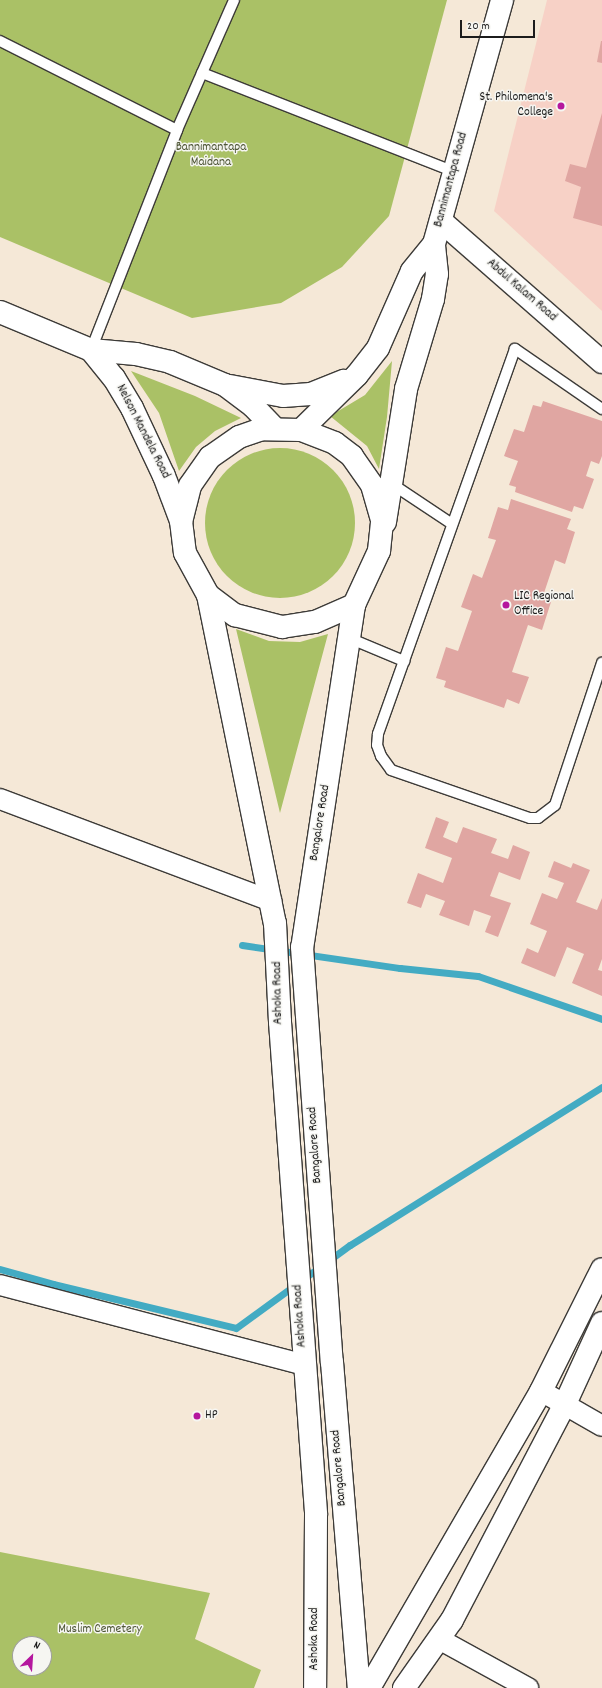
<!DOCTYPE html>
<html>
<head>
<meta charset="utf-8">
<style>
  body { margin:0 }
  #map { position:relative; width:602px; height:1688px; overflow:hidden; background:#f5e8d7; font-family:Dekko,sans-serif }
  div>[style] { position:absolute }
  [style*='--x'] { left:calc(var(--x)*1px); top:calc(var(--y)*1px); width:calc(var(--w)*1px); rotate:calc(var(--a)*1deg) }
  .built>* { inset:0; background:#f7d1c6 }
  .green>* { inset:0; background:#aac166 }
  .round { border-radius:50% }
  .stream>* { height:7px; margin:-3.5px; padding:0 3.5px; transform-origin:3.5px; border-radius:3.5px; background:#43abc3 }
  .building>* { inset:0; background:#e0a6a2 }
  .roads { filter:drop-shadow(1px 0 #3d3b38) drop-shadow(-1px 0 #3d3b38) drop-shadow(0 1px #3d3b38) drop-shadow(0 -1px #3d3b38) }
  .service>* { height:10px; margin:-5px; padding:0 5px; transform-origin:5px; border-radius:5px; background:#fff }
  .minor>* { height:20px; margin:-10px; padding:0 10px; transform-origin:10px; border-radius:10px; background:#fff }
  .tertiary>* { height:22px; margin:-11px; padding:0 11px; transform-origin:11px; border-radius:11px; background:#fff }
  .primary>* { height:22px; margin:-11px; padding:0 11px; transform-origin:11px; border-radius:11px; background:#fff }
  .dots>* { width:11px; height:11px; translate:-50% -50%; box-sizing:border-box; border:2px solid #f6f6f2; border-radius:50% }
  span { translate:-50% -50%; white-space:nowrap; text-align:center; line-height:1.15; -webkit-text-stroke:3px #f6f6f2; paint-order:stroke }
  .poi-label { font-size:13px; color:#1c1c1c }
  .right { translate:-100% -50%; text-align:right }
  .left { translate:0 -50%; text-align:left }
  .park-label { font-size:13px; color:#4e5636 }
  .street-label { font-size:13px; color:#1c1c1c }
  .north { position:absolute; left:12px; top:1636px; width:40px; height:40px; box-sizing:border-box; background:#f6f6f2; border:1px solid #9f9f9c; border-radius:50%; rotate:25deg; font-size:11px; font-weight:700; line-height:16px; text-align:center; color:#1c1c1c }
  .north::after { content:''; display:block; margin:auto; width:14px; height:18px; background:#b5179e; clip-path:polygon(50% 0,100% 100%,50% 72%,0 100%) }
  .scale { position:absolute; left:460px; top:20px; width:75px; height:18px; box-sizing:border-box; border:2px solid #1c1c1c; border-top:0; padding-left:5px; font-size:12px; line-height:14px; white-space:nowrap; color:#1c1c1c; -webkit-text-stroke:3px #f6f6f2; paint-order:stroke }
</style>
</head>
<body>
<div id="map">
  <div class="built">
    <i style="clip-path:polygon(547px 0,602px 0,602px 311px,494px 211px)"></i>
  </div>
  <div class="green">
    <i style="clip-path:polygon(0 0,447px 0,389px 216px,342px 267px,281px 303px,192px 318px,0 237px)"></i>
    <i style="clip-path:polygon(392px 361px,387px 417px,379px 469px,367px 446px,330px 416px,365px 395px)"></i>
    <i style="clip-path:polygon(131px 371px,195px 396px,241px 418px,215px 431px,196px 447px,179px 471px,159px 413px)"></i>
    <i class="round" style="left:205px;top:448px;width:150px;height:150px"></i>
    <i style="clip-path:polygon(236px 629px,269px 641px,300px 642px,328px 634px,280px 813px)"></i>
    <i style="clip-path:polygon(evenodd,0 1552px,210px 1593px,195px 1639px,261px 1670px,254px 1688px,0 1688px,0 1552px,20px 1644px,44px 1644px,44px 1668px,20px 1668px,20px 1644px)"></i>
  </div>
  <div class="stream">
    <i style="--x:242;--y:945;--w:160;--a:8.3"></i>
    <i style="--x:400;--y:968;--w:78;--a:5.9"></i>
    <i style="--x:478;--y:976;--w:131;--a:19.1"></i>
    <i style="--x:0;--y:1269;--w:55;--a:15.8"></i>
    <i style="--x:53;--y:1284;--w:188;--a:13.5"></i>
    <i style="--x:236;--y:1328;--w:141;--a:-36.1"></i>
    <i style="--x:350;--y:1245;--w:297;--a:-32.1"></i>
  </div>
  <div class="building">
    <i style="clip-path:polygon(601px 41px,602px 41px,602px 63px,597px 62px)"></i>
    <i style="clip-path:polygon(602px 113px,602px 226px,573px 218px,581px 187px,565px 181px,570px 164px,586px 168px)"></i>
    <i style="clip-path:polygon(543px 401px,602px 421px,602px 456px,599px 464px,591px 461px,586px 476px,594px 479px,583px 509px,574px 506px,572px 512px,515px 492px,516px 487px,509px 485px,518px 461px,504px 456px,514px 429px,524px 432px,533px 405px,541px 407px)"></i>
    <i style="clip-path:polygon(511px 499px,571px 519px,567px 529px,575px 532px,565px 564px,555px 560px,542px 599px,551px 602px,542px 630px,528px 625px,512px 672px,529px 677px,519px 704px,507px 699px,504px 708px,444px 687px,446px 681px,436px 678px,446px 647px,458px 651px,472px 611px,461px 607px,473px 574px,482px 578px,496px 540px,488px 538px,498px 507px,508px 510px)"></i>
    <i style="clip-path:polygon(436px 817px,449px 822px,443px 837px,457px 843px,463px 827px,497px 839px,491px 853px,508px 859px,513px 845px,530px 852px,520px 880px,499px 872px,490px 896px,511px 903px,498px 937px,485px 932px,491px 916px,474px 910px,469px 926px,439px 915px,445px 901px,426px 894px,421px 908px,407px 903px,418px 873px,443px 883px,452px 858px,425px 848px)"></i>
    <i style="clip-path:polygon(554px 861px,571px 868px,573px 863px,590px 870px,576px 902px,597px 910px,602px 898px,602px 959px,598px 970px,602px 971px,602px 996px,572px 983px,584px 954px,567px 947px,555px 977px,521px 963px,527px 948px,538px 953px,547px 931px,530px 924px,542px 893px,557px 899px,564px 883px,548px 877px)"></i>
  </div>
  <div class="roads">
    <div class="service">
      <i style="--x:0;--y:41;--w:198;--a:26.7"></i>
      <i style="--x:202;--y:73;--w:271;--a:21.4"></i>
      <i style="--x:91;--y:350;--w:236;--a:-68.6"></i>
      <i style="--x:177;--y:130;--w:142;--a:-66.3"></i>
      <i style="--x:602;--y:409;--w:106;--a:-145.4"></i>
      <i style="--x:515;--y:349;--w:409;--a:109.6"></i>
      <i style="--x:378;--y:734;--w:11;--a:95"></i>
      <i style="--x:377;--y:745;--w:12;--a:70"></i>
      <i style="--x:381;--y:756;--w:17;--a:54"></i>
      <i style="--x:391;--y:770;--w:147;--a:19.1"></i>
      <i style="--x:530;--y:818;--w:8;--a:0"></i>
      <i style="--x:538;--y:818;--w:21;--a:-37"></i>
      <i style="--x:555;--y:805;--w:150;--a:-71.7"></i>
      <i style="--x:392;--y:484;--w:72;--a:33.7"></i>
      <i style="--x:349;--y:638;--w:60;--a:22.7"></i>
    </div>
    <div class="minor">
      <i style="--x:0;--y:799;--w:290;--a:20.6"></i>
      <i style="--x:0;--y:1285;--w:314;--a:14.7"></i>
      <i style="--x:541;--y:1391;--w:70;--a:29.8"></i>
      <i style="--x:439;--y:1639;--w:102;--a:28.8"></i>
    </div>
    <div class="tertiary">
      <i style="--x:441;--y:221;--w:214;--a:41.2"></i>
    </div>
    <div class="primary">
      <i style="--x:0;--y:312;--w:99;--a:22.7"></i>
      <i style="--x:91;--y:350;--w:45;--a:5.1"></i>
      <i style="--x:136;--y:354;--w:35;--a:13"></i>
      <i style="--x:170;--y:362;--w:60;--a:22.7"></i>
      <i style="--x:225;--y:385;--w:35;--a:37"></i>
      <i style="--x:253;--y:406;--w:30;--a:46"></i>
      <i style="--x:91;--y:350;--w:36;--a:51"></i>
      <i style="--x:114;--y:378;--w:35;--a:59"></i>
      <i style="--x:132;--y:408;--w:75;--a:64.8"></i>
      <i style="--x:164;--y:476;--w:48;--a:69.3"></i>
      <i style="--x:230;--y:386;--w:54;--a:10.7"></i>
      <i style="--x:283;--y:396;--w:28;--a:-4"></i>
      <i style="--x:311;--y:394;--w:35;--a:-22"></i>
      <i style="--x:301;--y:430;--w:78;--a:-44.5"></i>
      <i style="--x:357;--y:375;--w:34;--a:-52"></i>
      <i style="--x:378;--y:348;--w:84;--a:-66.2"></i>
      <i style="--x:412;--y:271;--w:35;--a:-51"></i>
      <i style="--x:385;--y:522;--w:135;--a:-81"></i>
      <i style="--x:406;--y:389;--w:94;--a:-73.3"></i>
      <i style="--x:433;--y:299;--w:25;--a:-81"></i>
      <i style="--x:437;--y:274;--w:30;--a:-96"></i>
      <i style="--x:434;--y:244;--w:253;--a:-74.4"></i>
      <i style="--x:208;--y:595;--w:34;--a:37"></i>
      <i style="--x:235;--y:615;--w:49;--a:14.3"></i>
      <i style="--x:282;--y:627;--w:33;--a:-9"></i>
      <i style="--x:315;--y:622;--w:43;--a:-23.6"></i>
      <i style="--x:354;--y:605;--w:60;--a:-65.2"></i>
      <i style="--x:379;--y:551;--w:31;--a:-84"></i>
      <i style="--x:382;--y:520;--w:36;--a:-106"></i>
      <i style="--x:372;--y:485;--w:35;--a:-125"></i>
      <i style="--x:352;--y:456;--w:21;--a:-143"></i>
      <i style="--x:335;--y:443;--w:36;--a:-159"></i>
      <i style="--x:301;--y:430;--w:39;--a:-179"></i>
      <i style="--x:262;--y:429;--w:24;--a:161"></i>
      <i style="--x:239;--y:437;--w:35;--a:145"></i>
      <i style="--x:210;--y:457;--w:35;--a:125"></i>
      <i style="--x:190;--y:486;--w:36;--a:104"></i>
      <i style="--x:181;--y:521;--w:32;--a:83"></i>
      <i style="--x:185;--y:553;--w:48;--a:61.3"></i>
      <i style="--x:208;--y:595;--w:335;--a:78.5"></i>
      <i style="--x:275;--y:923;--w:99;--a:87.1"></i>
      <i style="--x:280;--y:1022;--w:494;--a:85.8"></i>
      <i style="--x:316;--y:1515;--w:173;--a:90.3"></i>
      <i style="--x:354;--y:605;--w:346;--a:98.6"></i>
      <i style="--x:302;--y:947;--w:416;--a:85.9"></i>
      <i style="--x:332;--y:1362;--w:327;--a:85.3"></i>
      <i style="--x:369;--y:1688;--w:343;--a:-59.9"></i>
      <i style="--x:541;--y:1391;--w:136;--a:-63.4"></i>
      <i style="--x:404;--y:1688;--w:83;--a:-54.8"></i>
      <i style="--x:452;--y:1620;--w:244;--a:-62.4"></i>
      <i style="--x:565;--y:1404;--w:89;--a:-65.4"></i>
    </div>
  </div>
  <div class="dots">
    <i style="left:561px;top:106px;background:#b5179e"></i>
    <i style="left:506px;top:605px;background:#b5179e"></i>
    <i style="left:197px;top:1416px;background:#b5179e"></i>
  </div>
  <div class="poi-label">
    <span class="right" style="left:553px;top:106px">St. Philomena's<br>College</span>
    <span class="left" style="left:514px;top:605px">LIC Regional<br>Office</span>
    <span class="left" style="left:205px;top:1416px">HP</span>
  </div>
  <div class="park-label">
    <span style="left:211px;top:156px">Bannimantapa<br>Maidana</span>
    <span style="left:100px;top:1630px">Muslim Cemetery</span>
  </div>
  <div class="street-label">
    <span style="left:452px;top:180px;rotate:-75deg">Bannimantapa Road</span>
    <span style="left:521px;top:291px;rotate:41deg">Abdul Kalam Road</span>
    <span style="left:142px;top:432px;rotate:63deg">Nelson Mandela Road</span>
    <span style="left:321px;top:823px;rotate:-81deg">Bangalore Road</span>
    <span style="left:279px;top:993px;rotate:-91deg">Ashoka Road</span>
    <span style="left:316px;top:1145px;rotate:-94deg">Bangalore Road</span>
    <span style="left:301px;top:1316px;rotate:-94deg">Ashoka Road</span>
    <span style="left:340px;top:1468px;rotate:-95deg">Bangalore Road</span>
    <span style="left:315px;top:1639px;rotate:-90deg">Ashoka Road</span>
  </div>
  <div class="north">N</div>
  <div class="scale">20 m</div>
</div>
</body>
</html>
